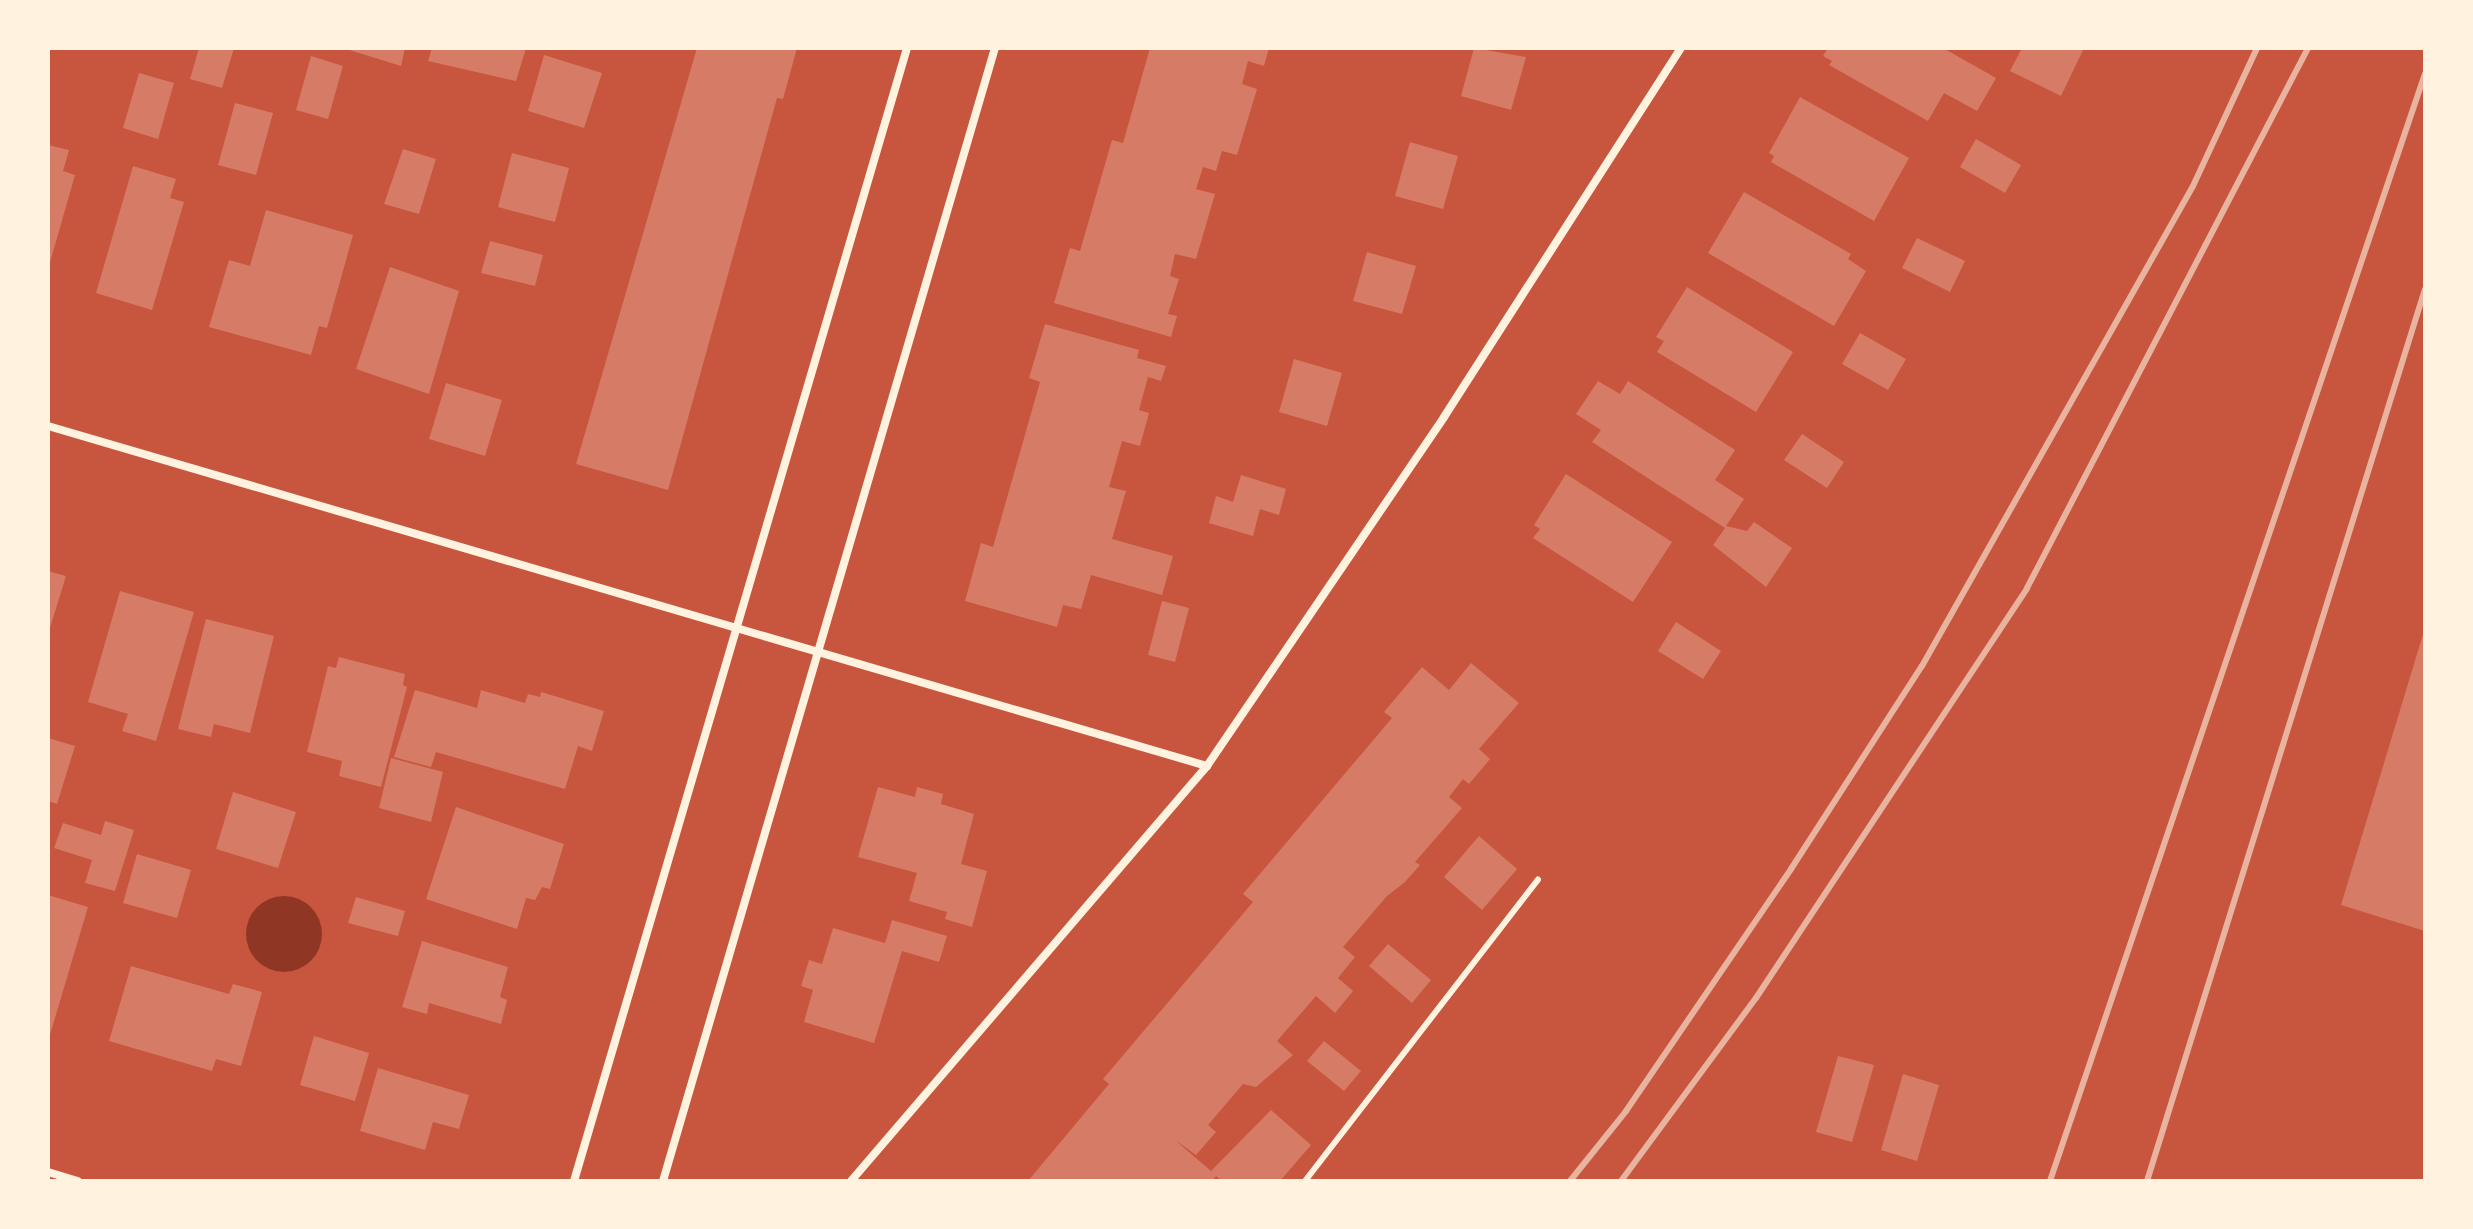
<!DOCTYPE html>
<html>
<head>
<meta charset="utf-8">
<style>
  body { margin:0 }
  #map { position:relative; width:2473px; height:1229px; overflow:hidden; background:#c8553d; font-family:Bitter,serif }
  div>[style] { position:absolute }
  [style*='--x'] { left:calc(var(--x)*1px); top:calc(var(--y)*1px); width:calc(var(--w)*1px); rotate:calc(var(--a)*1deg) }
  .water>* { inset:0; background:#8f3625 }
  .round { border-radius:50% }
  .building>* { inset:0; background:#d67c66 }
  .service>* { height:6px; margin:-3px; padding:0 3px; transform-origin:3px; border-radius:3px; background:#fff3e0 }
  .minor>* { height:8px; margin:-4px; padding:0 4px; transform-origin:4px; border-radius:4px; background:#fff3e0 }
  .rail>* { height:6px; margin:-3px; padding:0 3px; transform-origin:3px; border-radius:3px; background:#e9b49f }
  span { translate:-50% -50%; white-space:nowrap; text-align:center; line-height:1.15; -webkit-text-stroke:8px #fff3e0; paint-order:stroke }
  .frame { position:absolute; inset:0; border:50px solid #fff3e0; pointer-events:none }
</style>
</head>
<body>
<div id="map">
  <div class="water">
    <i class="round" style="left:246px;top:896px;width:76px;height:76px"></i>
  </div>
  <div class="building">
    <i style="clip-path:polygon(199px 48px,234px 48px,222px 88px,190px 79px)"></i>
    <i style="clip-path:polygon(343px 48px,405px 48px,401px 66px)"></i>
    <i style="clip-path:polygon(432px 48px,526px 48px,516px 81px,428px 61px)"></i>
    <i style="clip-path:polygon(697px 48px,797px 48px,783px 99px,777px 98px,668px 490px,576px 464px)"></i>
    <i style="clip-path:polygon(1150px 48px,1269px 48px,1264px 66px,1248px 61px,1242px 84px,1257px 89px,1237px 155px,1222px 151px,1216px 171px,1203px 167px,1196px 189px,1215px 194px,1196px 259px,1175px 254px,1170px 276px,1179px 279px,1168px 314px,1177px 316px,1171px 337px,1054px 303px,1070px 248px,1080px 251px,1112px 140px,1123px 143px)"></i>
    <i style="clip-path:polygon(1474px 48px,1526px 57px,1511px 110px,1461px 96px)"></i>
    <i style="clip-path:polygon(1828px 48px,1943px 48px,1996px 78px,1977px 111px,1944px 93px,1928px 121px,1829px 65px,1832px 61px,1823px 56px)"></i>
    <i style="clip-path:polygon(2022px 48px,2080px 48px,2083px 50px,2061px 96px,2010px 71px)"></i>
    <i style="clip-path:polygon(544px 55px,602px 73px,584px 128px,528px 111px)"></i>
    <i style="clip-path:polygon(311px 56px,343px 66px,328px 119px,296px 110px)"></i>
    <i style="clip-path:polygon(139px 73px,174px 83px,158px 139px,123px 128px)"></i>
    <i style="clip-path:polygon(1800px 97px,1909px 158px,1874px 221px,1771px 162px,1774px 156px,1769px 153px)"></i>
    <i style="clip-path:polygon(235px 103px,273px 113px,256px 175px,218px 165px)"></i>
    <i style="clip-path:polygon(1976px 139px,2021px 165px,2005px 193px,1960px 167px)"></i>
    <i style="clip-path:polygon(1410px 142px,1458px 156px,1443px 209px,1395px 196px)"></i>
    <i style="clip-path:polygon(48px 145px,69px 150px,63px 171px,75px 175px,49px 266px)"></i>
    <i style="clip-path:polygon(403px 149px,436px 159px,419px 214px,384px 204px)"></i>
    <i style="clip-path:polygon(512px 153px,569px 168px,555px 222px,498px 207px)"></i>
    <i style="clip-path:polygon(133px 166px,176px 179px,170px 198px,184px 202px,152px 310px,96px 293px)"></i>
    <i style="clip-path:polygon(1744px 192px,1851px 254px,1848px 259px,1866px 271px,1834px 326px,1708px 253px)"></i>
    <i style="clip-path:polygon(266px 210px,353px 235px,327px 328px,319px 326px,311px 355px,209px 327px,229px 260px,250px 266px)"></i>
    <i style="clip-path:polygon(1917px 238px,1965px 261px,1950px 292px,1902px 268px)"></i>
    <i style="clip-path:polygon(490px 241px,543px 255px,535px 286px,481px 273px)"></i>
    <i style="clip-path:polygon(1367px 252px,1416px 266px,1402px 314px,1353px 301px)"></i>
    <i style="clip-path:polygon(390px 267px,459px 291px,429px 394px,356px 369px)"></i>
    <i style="clip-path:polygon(1687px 287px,1793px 352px,1756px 412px,1657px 352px,1664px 341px,1656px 337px)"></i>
    <i style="clip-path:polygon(1045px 324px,1139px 350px,1137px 358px,1166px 366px,1161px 381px,1148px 377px,1139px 410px,1149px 413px,1140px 446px,1122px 441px,1109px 487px,1126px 491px,1112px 539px,1173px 556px,1162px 595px,1091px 575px,1081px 609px,1063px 605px,1057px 627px,965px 601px,981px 543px,993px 547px,1040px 382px,1029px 378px)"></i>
    <i style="clip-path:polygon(1860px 333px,1906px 359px,1888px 390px,1842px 364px)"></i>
    <i style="clip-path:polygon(1294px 359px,1342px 373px,1327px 426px,1279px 412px)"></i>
    <i style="clip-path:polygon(1598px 381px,1620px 394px,1628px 381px,1735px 450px,1715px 480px,1744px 499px,1726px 526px,1747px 531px,1754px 522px,1792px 548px,1766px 587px,1713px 545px,1725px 528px,1592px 442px,1601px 430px,1576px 414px)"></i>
    <i style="clip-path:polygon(446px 383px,502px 400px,485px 456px,429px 439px)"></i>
    <i style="clip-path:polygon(1802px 434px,1844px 462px,1827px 488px,1784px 460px)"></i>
    <i style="clip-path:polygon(1566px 474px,1672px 542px,1633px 602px,1533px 538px,1540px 529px,1534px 525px)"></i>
    <i style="clip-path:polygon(1241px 475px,1286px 489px,1279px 515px,1260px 509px,1253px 536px,1209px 523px,1216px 496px,1233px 502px)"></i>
    <i style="clip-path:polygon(48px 571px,66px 576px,49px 631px,48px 631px)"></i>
    <i style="clip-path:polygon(120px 591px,194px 612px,156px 741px,122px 731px,128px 714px,88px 702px)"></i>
    <i style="clip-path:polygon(1162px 601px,1189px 608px,1175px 662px,1148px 655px)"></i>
    <i style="clip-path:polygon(206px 619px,274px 636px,250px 733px,214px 724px,211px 737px,178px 729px)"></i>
    <i style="clip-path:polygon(1676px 622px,1721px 651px,1703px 679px,1658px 651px)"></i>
    <i style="clip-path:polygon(2424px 631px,2425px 631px,2425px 931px,2341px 905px)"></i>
    <i style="clip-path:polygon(339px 657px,405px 674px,403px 685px,407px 687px,381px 787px,339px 776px,342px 761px,307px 752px,328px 666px,336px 668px)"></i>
    <i style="clip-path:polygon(1471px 663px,1519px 703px,1479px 749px,1490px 759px,1469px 784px,1463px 779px,1449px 797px,1462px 808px,1415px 862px,1420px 865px,1405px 882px,1387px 896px,1343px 947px,1355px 957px,1338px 978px,1353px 991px,1335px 1013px,1316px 996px,1277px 1041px,1293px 1055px,1256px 1087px,1243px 1084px,1208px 1125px,1216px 1132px,1196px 1155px,1175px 1140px,1211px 1171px,1271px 1110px,1311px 1145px,1280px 1181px,1222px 1181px,1216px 1176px,1212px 1181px,1028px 1181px,1109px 1084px,1103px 1079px,1253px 902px,1243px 894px,1392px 718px,1384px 712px,1422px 667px,1449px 690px)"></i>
    <i style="clip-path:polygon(415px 690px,477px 708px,481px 690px,525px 703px,528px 694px,540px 697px,541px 692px,604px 711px,592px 751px,578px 746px,565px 789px,436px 752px,431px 767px,394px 757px)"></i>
    <i style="clip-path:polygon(48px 738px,75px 746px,57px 804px,48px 801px)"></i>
    <i style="clip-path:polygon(391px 758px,443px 772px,431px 822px,379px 808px)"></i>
    <i style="clip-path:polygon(878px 787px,915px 797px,917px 787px,943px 794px,941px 804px,974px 814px,961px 864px,987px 871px,972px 927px,945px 919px,947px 912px,909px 901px,917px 873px,858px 857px)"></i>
    <i style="clip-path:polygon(233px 792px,296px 812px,278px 868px,216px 849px)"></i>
    <i style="clip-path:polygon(456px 807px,564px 844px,550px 889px,542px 887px,535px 900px,526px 898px,517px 929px,426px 899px)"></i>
    <i style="clip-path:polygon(105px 821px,134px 830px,115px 891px,85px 883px,92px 860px,54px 848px,63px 823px,101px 835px)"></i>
    <i style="clip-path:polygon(1479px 836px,1517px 869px,1482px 910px,1444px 877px)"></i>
    <i style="clip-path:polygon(137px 854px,191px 870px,177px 918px,123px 903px)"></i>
    <i style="clip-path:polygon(48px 895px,88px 907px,49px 1038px,48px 1038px)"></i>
    <i style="clip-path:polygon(356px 897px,405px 911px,398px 936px,348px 923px)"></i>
    <i style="clip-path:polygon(892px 920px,947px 936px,939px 962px,902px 951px,874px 1043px,804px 1022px,813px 990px,801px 986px,809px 960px,822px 964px,833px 928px,885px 943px)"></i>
    <i style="clip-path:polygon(422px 941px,508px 967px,500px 997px,507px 1000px,501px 1024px,429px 1003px,427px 1014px,402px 1007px)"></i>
    <i style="clip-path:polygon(1388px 944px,1431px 980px,1412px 1003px,1369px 966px)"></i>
    <i style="clip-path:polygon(131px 966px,229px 994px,233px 984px,262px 992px,241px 1066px,216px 1059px,212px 1071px,109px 1041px)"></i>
    <i style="clip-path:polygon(314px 1036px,369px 1053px,355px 1101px,300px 1085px)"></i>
    <i style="clip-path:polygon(1324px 1041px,1361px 1071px,1344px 1091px,1307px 1061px)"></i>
    <i style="clip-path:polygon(1838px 1056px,1874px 1065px,1852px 1142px,1816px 1132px)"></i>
    <i style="clip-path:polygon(378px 1068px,469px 1095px,459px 1129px,433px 1122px,425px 1150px,360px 1131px)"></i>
    <i style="clip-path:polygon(1903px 1074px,1939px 1085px,1917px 1161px,1881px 1150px)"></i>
  </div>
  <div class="service">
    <i style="--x:1305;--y:1181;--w:381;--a:-52.3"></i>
  </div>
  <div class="minor">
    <i style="--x:48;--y:426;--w:1208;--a:16.35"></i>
    <i style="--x:48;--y:1172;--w:31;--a:17"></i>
    <i style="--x:574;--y:1181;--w:1181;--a:-73.62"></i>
    <i style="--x:663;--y:1181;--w:1181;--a:-73.67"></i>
    <i style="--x:851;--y:1181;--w:547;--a:-49.38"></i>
    <i style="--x:1207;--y:766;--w:422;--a:-55.8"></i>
    <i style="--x:1444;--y:417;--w:439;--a:-57.3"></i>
  </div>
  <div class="rail">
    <i style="--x:1570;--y:1181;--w:90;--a:-51.3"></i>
    <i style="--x:1626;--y:1111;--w:293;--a:-55.7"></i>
    <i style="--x:1791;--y:869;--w:242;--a:-57.2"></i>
    <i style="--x:1922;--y:666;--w:551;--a:-60.55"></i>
    <i style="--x:2193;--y:186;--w:152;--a:-65.1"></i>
    <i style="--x:1621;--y:1181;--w:227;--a:-53.6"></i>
    <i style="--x:1756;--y:998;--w:491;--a:-56.5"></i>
    <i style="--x:2027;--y:588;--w:609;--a:-62.51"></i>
    <i style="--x:2050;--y:1181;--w:1169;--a:-71.29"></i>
    <i style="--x:2147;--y:1181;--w:934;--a:-72.69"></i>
  </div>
  <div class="frame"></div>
</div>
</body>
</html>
